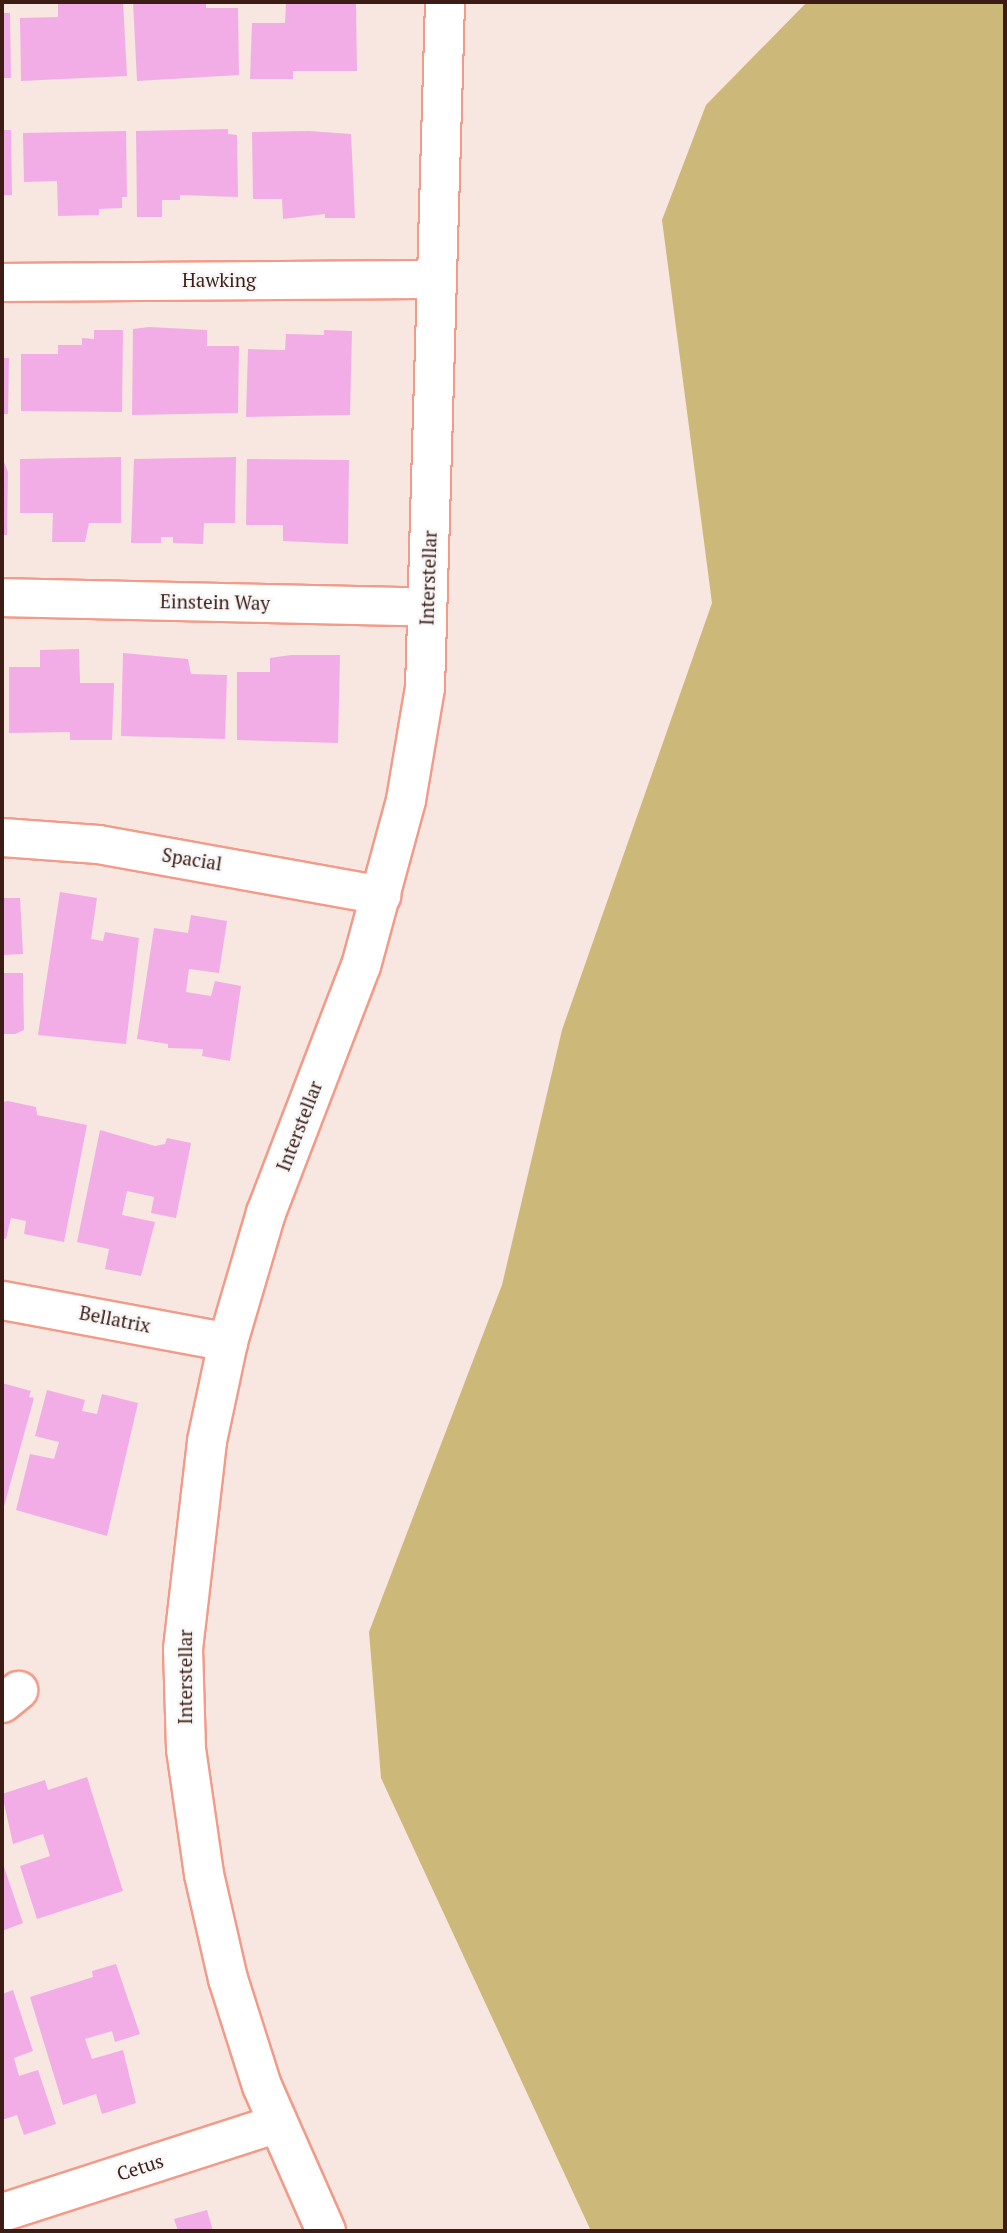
<!DOCTYPE html>
<html>
<head>
<meta charset="utf-8">
<style>
  body { margin:0 }
  #map { position:relative; width:1007px; height:2233px; overflow:hidden; background:#f8e6e1; font-family:"PT Serif",serif }
  div>[style] { position:absolute }
  [style*='--x'] { left:calc(var(--x)*1px); top:calc(var(--y)*1px); width:calc(var(--w)*1px); rotate:calc(var(--a)*1deg) }
  .green>* { inset:0; background:#ccb878 }
  .building>* { inset:0; background:#f2ade6 }
  .roads { filter:drop-shadow(2px 0 #f19b88) drop-shadow(-2px 0 #f19b88) drop-shadow(0 2px #f19b88) drop-shadow(0 -2px #f19b88) }
  .minor>* { height:37px; margin:-18.5px; padding:0 18.5px; transform-origin:18.5px; border-radius:18.5px; background:#fff }
  .tertiary>* { height:38px; margin:-19px; padding:0 19px; transform-origin:19px; border-radius:19px; background:#fff }
  span { translate:-50% -50%; white-space:nowrap; text-align:center; line-height:1.15; -webkit-text-stroke:5px #f7f7f7; paint-order:stroke }
  .street-label { font-size:19px; color:#3d1c15 }
  .frame { position:absolute; inset:0; border:4px solid #3d1c15; pointer-events:none }
</style>
</head>
<body>
<div id="map">
  <div class="green">
    <i style="clip-path:polygon(807px 2px,1005px 2px,1005px 2231px,591px 2231px,381px 1778px,369px 1632px,502px 1285px,562px 1030px,712px 603px,662px 220px,706px 105px)"></i>
  </div>
  <div class="building">
    <i style="clip-path:polygon(58px 2px,123px 2px,127px 76px,21px 81px,20px 18px,58px 17px)"></i>
    <i style="clip-path:polygon(133px 2px,206px 2px,206px 8px,238px 8px,239px 75px,137px 81px)"></i>
    <i style="clip-path:polygon(286px 2px,356px 4px,357px 71px,293px 71px,293px 79px,250px 79px,252px 23px,285px 23px)"></i>
    <i style="clip-path:polygon(2px 13px,10px 13px,11px 78px,2px 78px)"></i>
    <i style="clip-path:polygon(228px 129px,228px 134px,237px 135px,238px 197px,180px 195px,180px 200px,162px 200px,162px 217px,137px 217px,136px 131px)"></i>
    <i style="clip-path:polygon(2px 130px,11px 130px,12px 195px,2px 195px)"></i>
    <i style="clip-path:polygon(126px 131px,127px 197px,122px 197px,122px 208px,99px 209px,99px 215px,58px 216px,57px 181px,24px 182px,23px 133px)"></i>
    <i style="clip-path:polygon(309px 131px,351px 134px,355px 218px,325px 218px,325px 214px,283px 219px,282px 199px,253px 199px,252px 132px)"></i>
    <i style="clip-path:polygon(149px 327px,207px 330px,207px 346px,239px 346px,238px 413px,132px 415px,133px 329px)"></i>
    <i style="clip-path:polygon(94px 330px,123px 330px,122px 412px,21px 411px,21px 354px,58px 354px,58px 345px,82px 345px,82px 338px,94px 339px)"></i>
    <i style="clip-path:polygon(324px 330px,352px 331px,350px 415px,246px 417px,248px 349px,285px 350px,286px 334px,324px 335px)"></i>
    <i style="clip-path:polygon(2px 358px,9px 358px,8px 414px,2px 414px)"></i>
    <i style="clip-path:polygon(2px 457px,8px 472px,7px 535px,2px 535px)"></i>
    <i style="clip-path:polygon(121px 457px,121px 523px,89px 523px,85px 542px,52px 542px,53px 513px,20px 513px,20px 459px)"></i>
    <i style="clip-path:polygon(236px 457px,235px 523px,204px 523px,203px 544px,173px 543px,173px 537px,161px 537px,161px 543px,131px 543px,134px 459px)"></i>
    <i style="clip-path:polygon(247px 459px,349px 460px,348px 544px,283px 541px,283px 525px,246px 525px)"></i>
    <i style="clip-path:polygon(79px 649px,80px 683px,114px 683px,112px 740px,70px 740px,70px 732px,9px 733px,9px 667px,40px 667px,40px 650px)"></i>
    <i style="clip-path:polygon(123px 653px,188px 659px,191px 674px,227px 675px,225px 739px,121px 736px)"></i>
    <i style="clip-path:polygon(291px 655px,340px 655px,338px 743px,237px 740px,237px 672px,270px 672px,270px 658px)"></i>
    <i style="clip-path:polygon(60px 892px,97px 898px,91px 939px,103px 941px,105px 932px,139px 938px,126px 1044px,38px 1035px)"></i>
    <i style="clip-path:polygon(2px 898px,20px 898px,23px 954px,2px 955px)"></i>
    <i style="clip-path:polygon(191px 915px,227px 921px,219px 973px,189px 969px,186px 992px,211px 996px,215px 981px,241px 986px,230px 1061px,202px 1056px,203px 1049px,168px 1048px,168px 1044px,137px 1039px,154px 928px,188px 933px)"></i>
    <i style="clip-path:polygon(2px 973px,23px 973px,24px 1030px,15px 1034px,2px 1034px)"></i>
    <i style="clip-path:polygon(8px 1101px,36px 1107px,37px 1115px,87px 1125px,64px 1242px,24px 1234px,26px 1221px,11px 1218px,6px 1239px,2px 1238px,2px 1102px)"></i>
    <i style="clip-path:polygon(100px 1130px,155px 1146px,165px 1144px,167px 1138px,191px 1143px,176px 1218px,151px 1213px,154px 1197px,127px 1191px,122px 1215px,155px 1222px,141px 1276px,105px 1269px,109px 1249px,77px 1242px)"></i>
    <i style="clip-path:polygon(2px 1383px,31px 1391px,29px 1397px,34px 1398px,3px 1510px)"></i>
    <i style="clip-path:polygon(47px 1390px,85px 1400px,82px 1411px,97px 1414px,102px 1394px,138px 1403px,107px 1536px,16px 1510px,30px 1454px,54px 1459px,59px 1442px,35px 1436px)"></i>
    <i style="clip-path:polygon(87px 1777px,123px 1891px,37px 1919px,20px 1866px,50px 1856px,43px 1834px,13px 1844px,2px 1794px,45px 1780px,48px 1790px)"></i>
    <i style="clip-path:polygon(2px 1861px,23px 1923px,2px 1931px)"></i>
    <i style="clip-path:polygon(116px 1964px,140px 2034px,115px 2042px,112px 2031px,85px 2039px,92px 2059px,123px 2050px,136px 2103px,102px 2114px,96px 2094px,63px 2105px,30px 1997px,93px 1977px,92px 1971px)"></i>
    <i style="clip-path:polygon(13px 1990px,33px 2051px,14px 2058px,19px 2076px,38px 2070px,56px 2124px,24px 2135px,17px 2115px,2px 2120px,2px 1994px)"></i>
    <i style="clip-path:polygon(207px 2210px,213px 2231px,178px 2231px,174px 2219px)"></i>
  </div>
  <div class="roads">
    <div class="minor">
      <i style="--x:2;--y:282;--w:435;--a:-0.4"></i>
      <i style="--x:2;--y:597;--w:425;--a:1.3"></i>
      <i style="--x:2;--y:837;--w:96;--a:4.2"></i>
      <i style="--x:98;--y:844;--w:288;--a:10.2"></i>
      <i style="--x:2;--y:1300;--w:230;--a:10.5"></i>
      <i style="--x:2;--y:1703;--w:21;--a:-39"></i>
      <i style="--x:2;--y:2212;--w:289;--a:-17.9"></i>
    </div>
    <div class="tertiary">
      <i style="--x:326;--y:2231;--w:158;--a:-113.8"></i>
      <i style="--x:262;--y:2086;--w:112;--a:-107.6"></i>
      <i style="--x:228;--y:1979;--w:108;--a:-102.9"></i>
      <i style="--x:204;--y:1874;--w:126;--a:-98.2"></i>
      <i style="--x:186;--y:1749;--w:100;--a:-91.7"></i>
      <i style="--x:183;--y:1649;--w:209;--a:-83.4"></i>
      <i style="--x:207;--y:1441;--w:101;--a:-78"></i>
      <i style="--x:228;--y:1342;--w:134;--a:-73.6"></i>
      <i style="--x:266;--y:1213;--w:265;--a:-69"></i>
      <i style="--x:361;--y:966;--w:172;--a:-74.8"></i>
      <i style="--x:406;--y:800;--w:114;--a:-80.4"></i>
      <i style="--x:425;--y:688;--w:686;--a:-88.33"></i>
    </div>
  </div>
  <div class="street-label">
    <span style="left:219px;top:280px">Hawking</span>
    <span style="left:428px;top:578px;rotate:-88deg">Interstellar</span>
    <span style="left:215px;top:602px;rotate:1deg">Einstein Way</span>
    <span style="left:192px;top:859px;rotate:9deg">Spacial</span>
    <span style="left:299px;top:1126px;rotate:-69deg">Interstellar</span>
    <span style="left:115px;top:1319px;rotate:11deg">Bellatrix</span>
    <span style="left:185px;top:1677px;rotate:-90deg">Interstellar</span>
    <span style="left:140px;top:2167px;rotate:-18deg">Cetus</span>
  </div>
  <div class="frame"></div>
</div>
</body>
</html>
